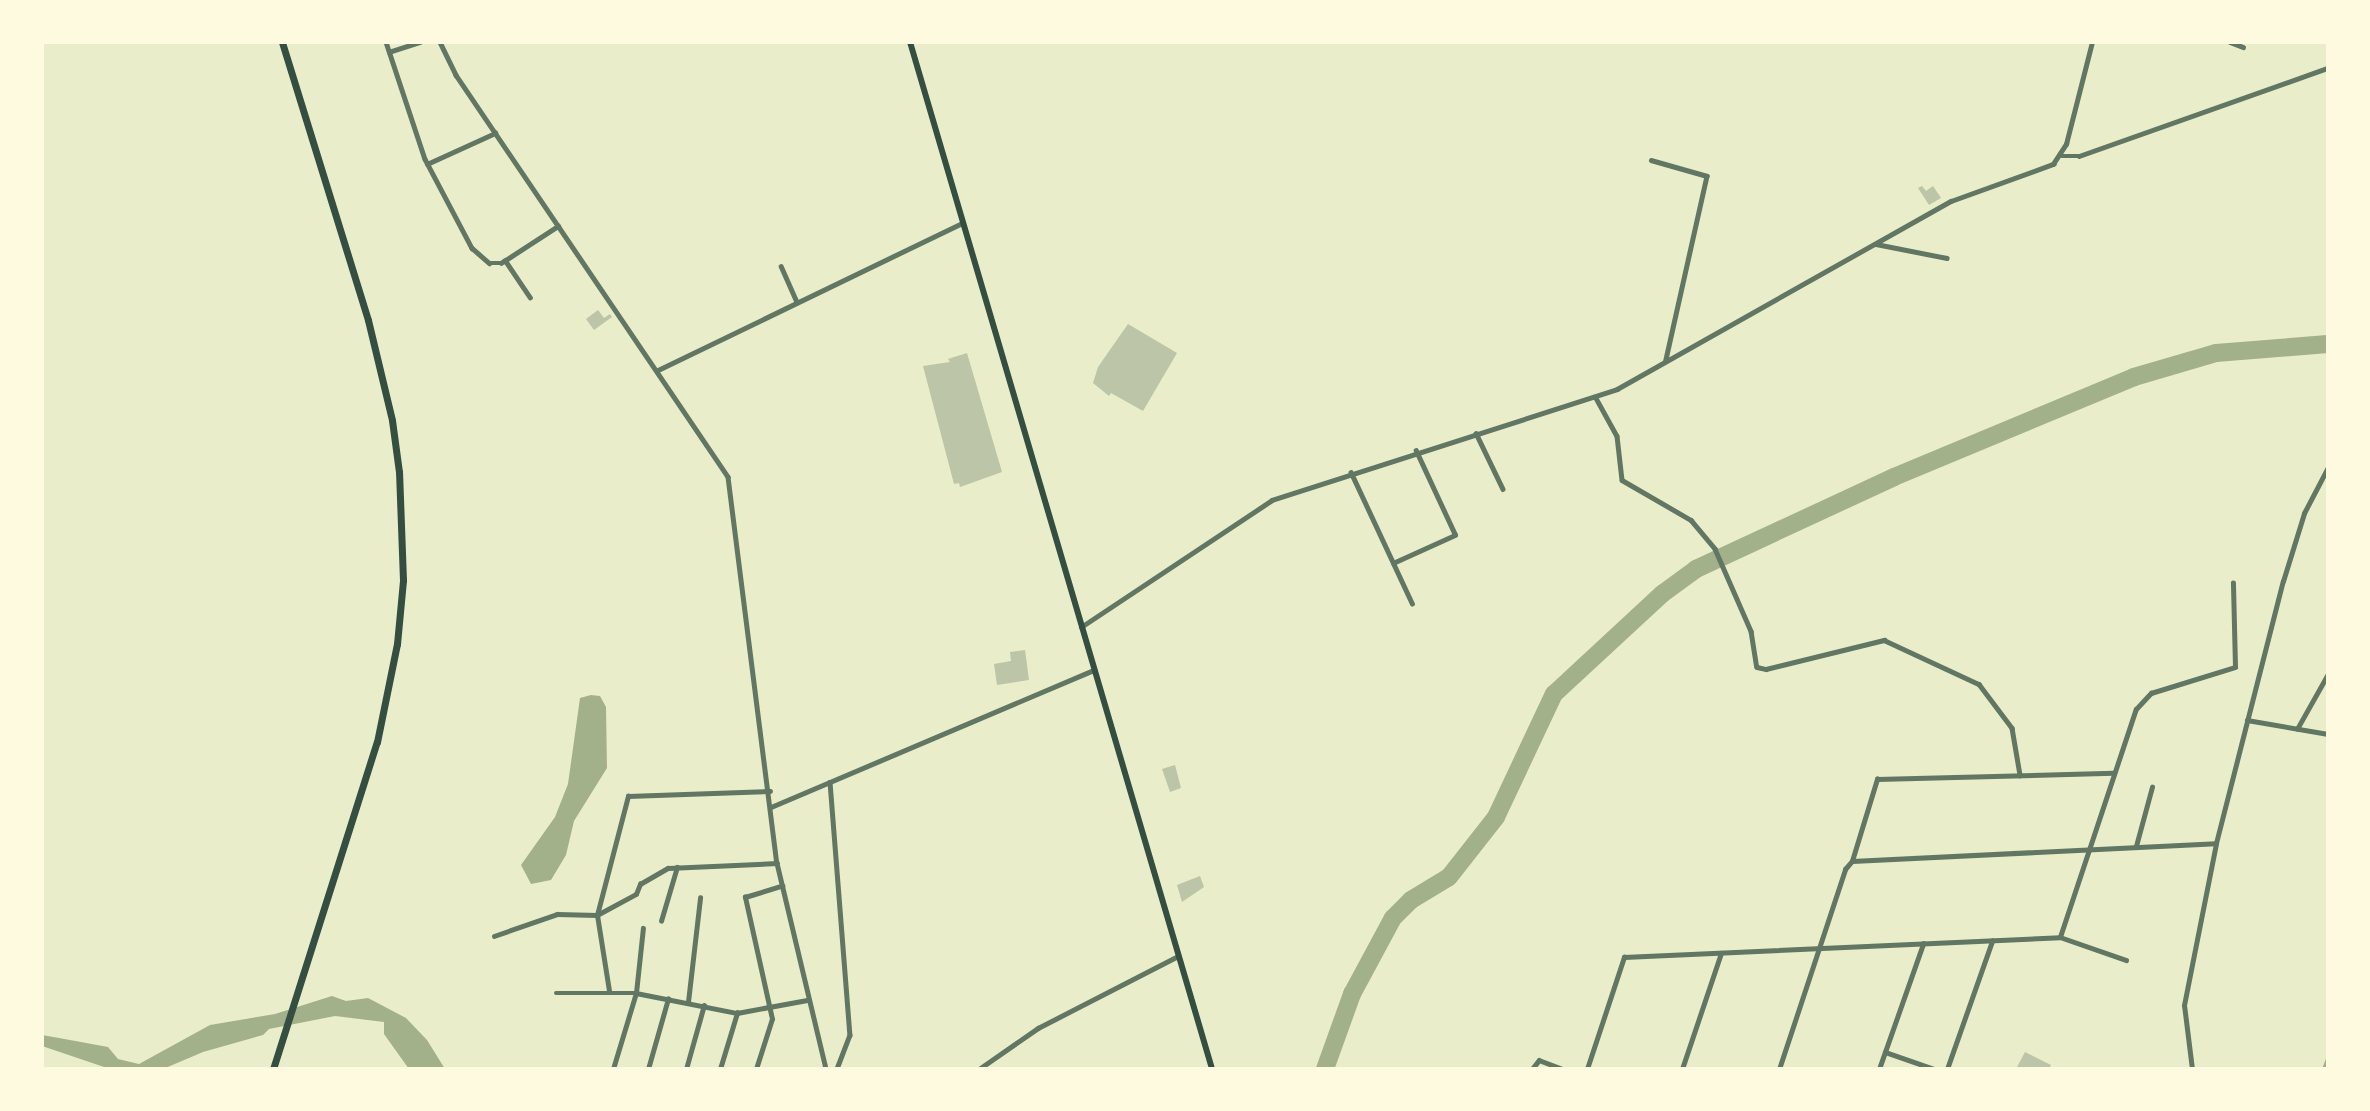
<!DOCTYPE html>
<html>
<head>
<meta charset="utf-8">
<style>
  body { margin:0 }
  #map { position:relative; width:2370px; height:1111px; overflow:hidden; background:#e9edc9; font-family:Rubik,sans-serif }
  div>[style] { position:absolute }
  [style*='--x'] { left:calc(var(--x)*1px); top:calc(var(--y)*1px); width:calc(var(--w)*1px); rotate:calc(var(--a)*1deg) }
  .water>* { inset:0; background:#a3b18a }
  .stream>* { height:2.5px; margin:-1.25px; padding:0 1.25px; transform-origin:1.25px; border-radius:1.25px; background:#a3b18a }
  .river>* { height:18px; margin:-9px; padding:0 9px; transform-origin:9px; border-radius:9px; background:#a3b18a }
  .building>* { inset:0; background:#bcc5a7 }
  .minor>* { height:4.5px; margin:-2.25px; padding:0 2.25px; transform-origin:2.25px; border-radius:2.25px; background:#617663 }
  .tertiary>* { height:5px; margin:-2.5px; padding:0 2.5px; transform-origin:2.5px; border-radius:2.5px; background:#617663 }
  .secondary>* { height:6px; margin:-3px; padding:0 3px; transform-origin:3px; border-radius:3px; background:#344e41 }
  .trunk>* { height:7px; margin:-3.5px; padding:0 3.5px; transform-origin:3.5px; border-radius:3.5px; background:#344e41 }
  span { translate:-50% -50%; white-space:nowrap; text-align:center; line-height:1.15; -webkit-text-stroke:7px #fefae0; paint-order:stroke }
  .frame { position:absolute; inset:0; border:44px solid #fefae0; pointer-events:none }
</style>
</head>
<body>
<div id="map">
  <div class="water">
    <i style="clip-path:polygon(591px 695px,600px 696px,606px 707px,607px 768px,574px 821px,566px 855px,551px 880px,531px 884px,521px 865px,555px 817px,568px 784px,580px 698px)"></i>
    <i style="clip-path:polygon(332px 996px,346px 1001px,368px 998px,406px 1018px,427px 1040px,445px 1069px,409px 1069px,384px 1034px,384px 1022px,335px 1016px,269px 1029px,263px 1035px,203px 1052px,163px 1069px,110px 1069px,42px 1046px,42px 1035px,59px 1038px,108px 1047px,118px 1059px,139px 1064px,210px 1025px,275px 1014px)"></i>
  </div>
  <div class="stream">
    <i style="--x:2323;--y:1069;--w:14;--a:-69"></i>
  </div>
  <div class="river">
    <i style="--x:1325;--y:1069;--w:80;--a:-70.2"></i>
    <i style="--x:1352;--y:994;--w:86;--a:-61.7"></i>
    <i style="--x:1393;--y:918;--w:25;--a:-45"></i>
    <i style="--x:1411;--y:900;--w:44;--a:-31.2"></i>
    <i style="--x:1449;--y:877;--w:76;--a:-51.9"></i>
    <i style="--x:1496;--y:817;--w:136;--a:-64.8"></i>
    <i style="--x:1554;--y:694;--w:147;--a:-42.8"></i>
    <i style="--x:1662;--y:594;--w:42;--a:-36.3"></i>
    <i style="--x:1696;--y:569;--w:218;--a:-24.9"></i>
    <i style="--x:1894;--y:477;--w:260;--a:-22.6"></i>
    <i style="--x:2134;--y:377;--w:85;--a:-16.3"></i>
    <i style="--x:2216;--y:353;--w:112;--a:-4.6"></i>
  </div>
  <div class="building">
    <i style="clip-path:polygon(1922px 186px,1926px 191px,1933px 186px,1941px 198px,1929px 205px,1918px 188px)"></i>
    <i style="clip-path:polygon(598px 310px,604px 318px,610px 314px,612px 317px,594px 330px,586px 319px)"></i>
    <i style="clip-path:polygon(1128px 324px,1177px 353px,1143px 411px,1111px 393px,1109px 396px,1093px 383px,1098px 367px)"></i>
    <i style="clip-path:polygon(967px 353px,1002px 472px,960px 487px,959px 483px,954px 484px,923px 366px,950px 362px,948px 359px)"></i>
    <i style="clip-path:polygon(1025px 650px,1029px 680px,997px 685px,994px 664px,1011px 661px,1010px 652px)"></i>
    <i style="clip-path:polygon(1175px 765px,1181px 788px,1170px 792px,1162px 769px)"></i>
    <i style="clip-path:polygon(1200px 876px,1204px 887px,1182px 902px,1177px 885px)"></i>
    <i style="clip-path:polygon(2025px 1052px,2051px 1065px,2049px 1069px,2016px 1069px)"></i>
  </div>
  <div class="minor">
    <i style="--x:386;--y:42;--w:123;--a:71.6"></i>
    <i style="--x:425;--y:159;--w:101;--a:62.2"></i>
    <i style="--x:472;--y:248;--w:23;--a:41"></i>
    <i style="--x:489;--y:263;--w:12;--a:0"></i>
    <i style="--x:501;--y:263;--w:68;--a:-33"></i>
    <i style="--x:440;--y:42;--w:37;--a:64"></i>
    <i style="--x:456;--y:75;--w:485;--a:55.9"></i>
    <i style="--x:728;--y:477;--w:389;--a:82.8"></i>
    <i style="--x:777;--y:863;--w:212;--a:76.6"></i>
    <i style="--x:2230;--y:42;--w:14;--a:21"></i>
    <i style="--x:389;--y:52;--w:33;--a:-18"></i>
    <i style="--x:2062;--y:156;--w:17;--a:0"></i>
    <i style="--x:2079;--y:156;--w:264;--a:-19.5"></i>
    <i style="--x:1651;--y:160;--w:58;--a:15.9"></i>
    <i style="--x:1707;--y:176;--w:189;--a:102.6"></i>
    <i style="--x:427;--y:164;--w:75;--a:-24.5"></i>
    <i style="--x:1876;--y:244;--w:72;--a:11.2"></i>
    <i style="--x:505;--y:260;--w:45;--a:56"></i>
    <i style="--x:781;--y:266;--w:39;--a:66"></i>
    <i style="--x:658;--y:370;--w:338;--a:-25.8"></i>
    <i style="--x:1596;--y:398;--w:43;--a:61.1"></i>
    <i style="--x:1617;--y:436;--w:44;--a:83.5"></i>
    <i style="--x:1622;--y:480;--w:80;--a:30.1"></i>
    <i style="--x:1691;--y:520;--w:38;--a:50"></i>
    <i style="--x:1715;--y:549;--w:90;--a:66.3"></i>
    <i style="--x:1751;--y:631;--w:36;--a:81"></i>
    <i style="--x:1757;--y:667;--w:9;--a:13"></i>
    <i style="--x:1766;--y:669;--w:122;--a:-13.8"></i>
    <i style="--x:1884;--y:640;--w:105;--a:24.9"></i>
    <i style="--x:1979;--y:684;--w:55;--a:53.1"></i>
    <i style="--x:2012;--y:728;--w:48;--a:80.3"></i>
    <i style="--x:1476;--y:433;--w:62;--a:64.3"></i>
    <i style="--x:1351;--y:472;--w:145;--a:65"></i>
    <i style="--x:1393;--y:563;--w:68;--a:-24.3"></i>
    <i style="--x:1455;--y:535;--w:93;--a:-114.9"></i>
    <i style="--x:1081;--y:627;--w:229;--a:-33.6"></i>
    <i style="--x:1272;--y:500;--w:362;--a:-17.8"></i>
    <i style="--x:1617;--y:389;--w:383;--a:-29.4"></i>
    <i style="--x:1951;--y:201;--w:109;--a:-19.9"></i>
    <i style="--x:2053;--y:164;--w:24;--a:-57"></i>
    <i style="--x:2066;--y:144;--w:105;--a:-75.7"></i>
    <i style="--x:2247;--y:720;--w:82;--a:9.8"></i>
    <i style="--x:2297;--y:729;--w:63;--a:-60.6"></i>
    <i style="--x:830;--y:782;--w:254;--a:85.5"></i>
    <i style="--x:850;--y:1035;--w:36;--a:111"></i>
    <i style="--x:771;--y:807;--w:351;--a:-23"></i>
    <i style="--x:2136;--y:846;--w:61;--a:-74.8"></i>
    <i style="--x:1852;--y:861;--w:86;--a:-73"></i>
    <i style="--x:1877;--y:779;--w:236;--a:-1.5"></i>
    <i style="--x:661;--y:921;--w:56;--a:-73.5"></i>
    <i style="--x:494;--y:936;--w:67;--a:-19.2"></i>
    <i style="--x:557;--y:914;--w:40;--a:1.4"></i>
    <i style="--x:597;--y:915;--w:44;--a:-28.3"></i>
    <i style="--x:636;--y:894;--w:11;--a:-68"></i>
    <i style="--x:640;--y:884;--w:32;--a:-30"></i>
    <i style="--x:668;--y:868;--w:109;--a:-2.6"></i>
    <i style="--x:2060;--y:937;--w:240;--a:-71.6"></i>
    <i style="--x:2136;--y:709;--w:22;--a:-47"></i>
    <i style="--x:2151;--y:693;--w:88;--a:-17.2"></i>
    <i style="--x:2235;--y:667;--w:84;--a:-91.4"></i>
    <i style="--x:609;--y:991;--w:77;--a:-99"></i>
    <i style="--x:597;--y:915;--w:123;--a:-75.4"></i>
    <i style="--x:628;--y:796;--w:142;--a:-2"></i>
    <i style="--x:556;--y:993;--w:80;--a:0"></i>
    <i style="--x:636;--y:993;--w:103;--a:11.2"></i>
    <i style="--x:737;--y:1013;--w:71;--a:-10.5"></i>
    <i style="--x:688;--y:1002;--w:105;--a:-83.4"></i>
    <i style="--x:1885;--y:1052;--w:52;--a:19.1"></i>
    <i style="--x:613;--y:1069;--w:79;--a:-73.2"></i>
    <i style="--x:636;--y:993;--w:65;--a:-83.9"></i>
    <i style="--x:648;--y:1069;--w:73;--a:-74.1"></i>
    <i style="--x:686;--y:1069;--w:66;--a:-74.3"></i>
    <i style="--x:720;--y:1069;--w:59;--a:-73.1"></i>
    <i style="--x:756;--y:1069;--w:52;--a:-72.3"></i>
    <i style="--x:772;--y:1019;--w:125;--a:-102.5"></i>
    <i style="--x:745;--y:897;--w:39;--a:-17"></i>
    <i style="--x:979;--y:1069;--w:72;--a:-34.8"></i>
    <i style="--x:1038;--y:1028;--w:157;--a:-27.2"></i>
    <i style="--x:1532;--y:1069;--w:11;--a:-52"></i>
    <i style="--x:1539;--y:1060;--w:25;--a:21"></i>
    <i style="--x:1587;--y:1069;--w:118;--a:-71.7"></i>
    <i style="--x:1624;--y:957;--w:436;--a:-2.6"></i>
    <i style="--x:2060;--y:937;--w:70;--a:19.2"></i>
    <i style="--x:1682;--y:1069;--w:122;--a:-71.4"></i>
    <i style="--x:1879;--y:1069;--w:133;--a:-70.6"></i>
    <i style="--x:1947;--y:1069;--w:136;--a:-70.6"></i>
  </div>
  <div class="tertiary">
    <i style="--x:1779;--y:1069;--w:211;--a:-71.7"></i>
    <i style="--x:1845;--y:869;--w:11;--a:-49"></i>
    <i style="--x:1852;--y:861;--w:364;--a:-2.8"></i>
    <i style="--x:2192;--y:1069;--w:64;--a:-97.1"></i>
    <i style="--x:2184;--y:1005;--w:165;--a:-78.8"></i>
    <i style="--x:2216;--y:843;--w:270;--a:-75.7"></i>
    <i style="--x:2283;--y:581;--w:71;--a:-72.8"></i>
    <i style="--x:2304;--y:513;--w:52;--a:-62.4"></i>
  </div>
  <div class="secondary">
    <i style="--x:910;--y:42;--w:1070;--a:73.61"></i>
  </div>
  <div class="trunk">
    <i style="--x:273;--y:1069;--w:343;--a:-72.4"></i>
    <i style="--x:377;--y:742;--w:100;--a:-78.5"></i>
    <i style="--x:397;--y:644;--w:64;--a:-84.6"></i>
    <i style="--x:403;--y:580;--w:108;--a:-92.1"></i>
    <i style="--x:399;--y:472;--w:52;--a:-97.7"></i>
    <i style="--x:392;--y:420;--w:103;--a:-103.5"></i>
    <i style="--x:368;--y:320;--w:291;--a:-107.2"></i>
  </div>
  <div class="frame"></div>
</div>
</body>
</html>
